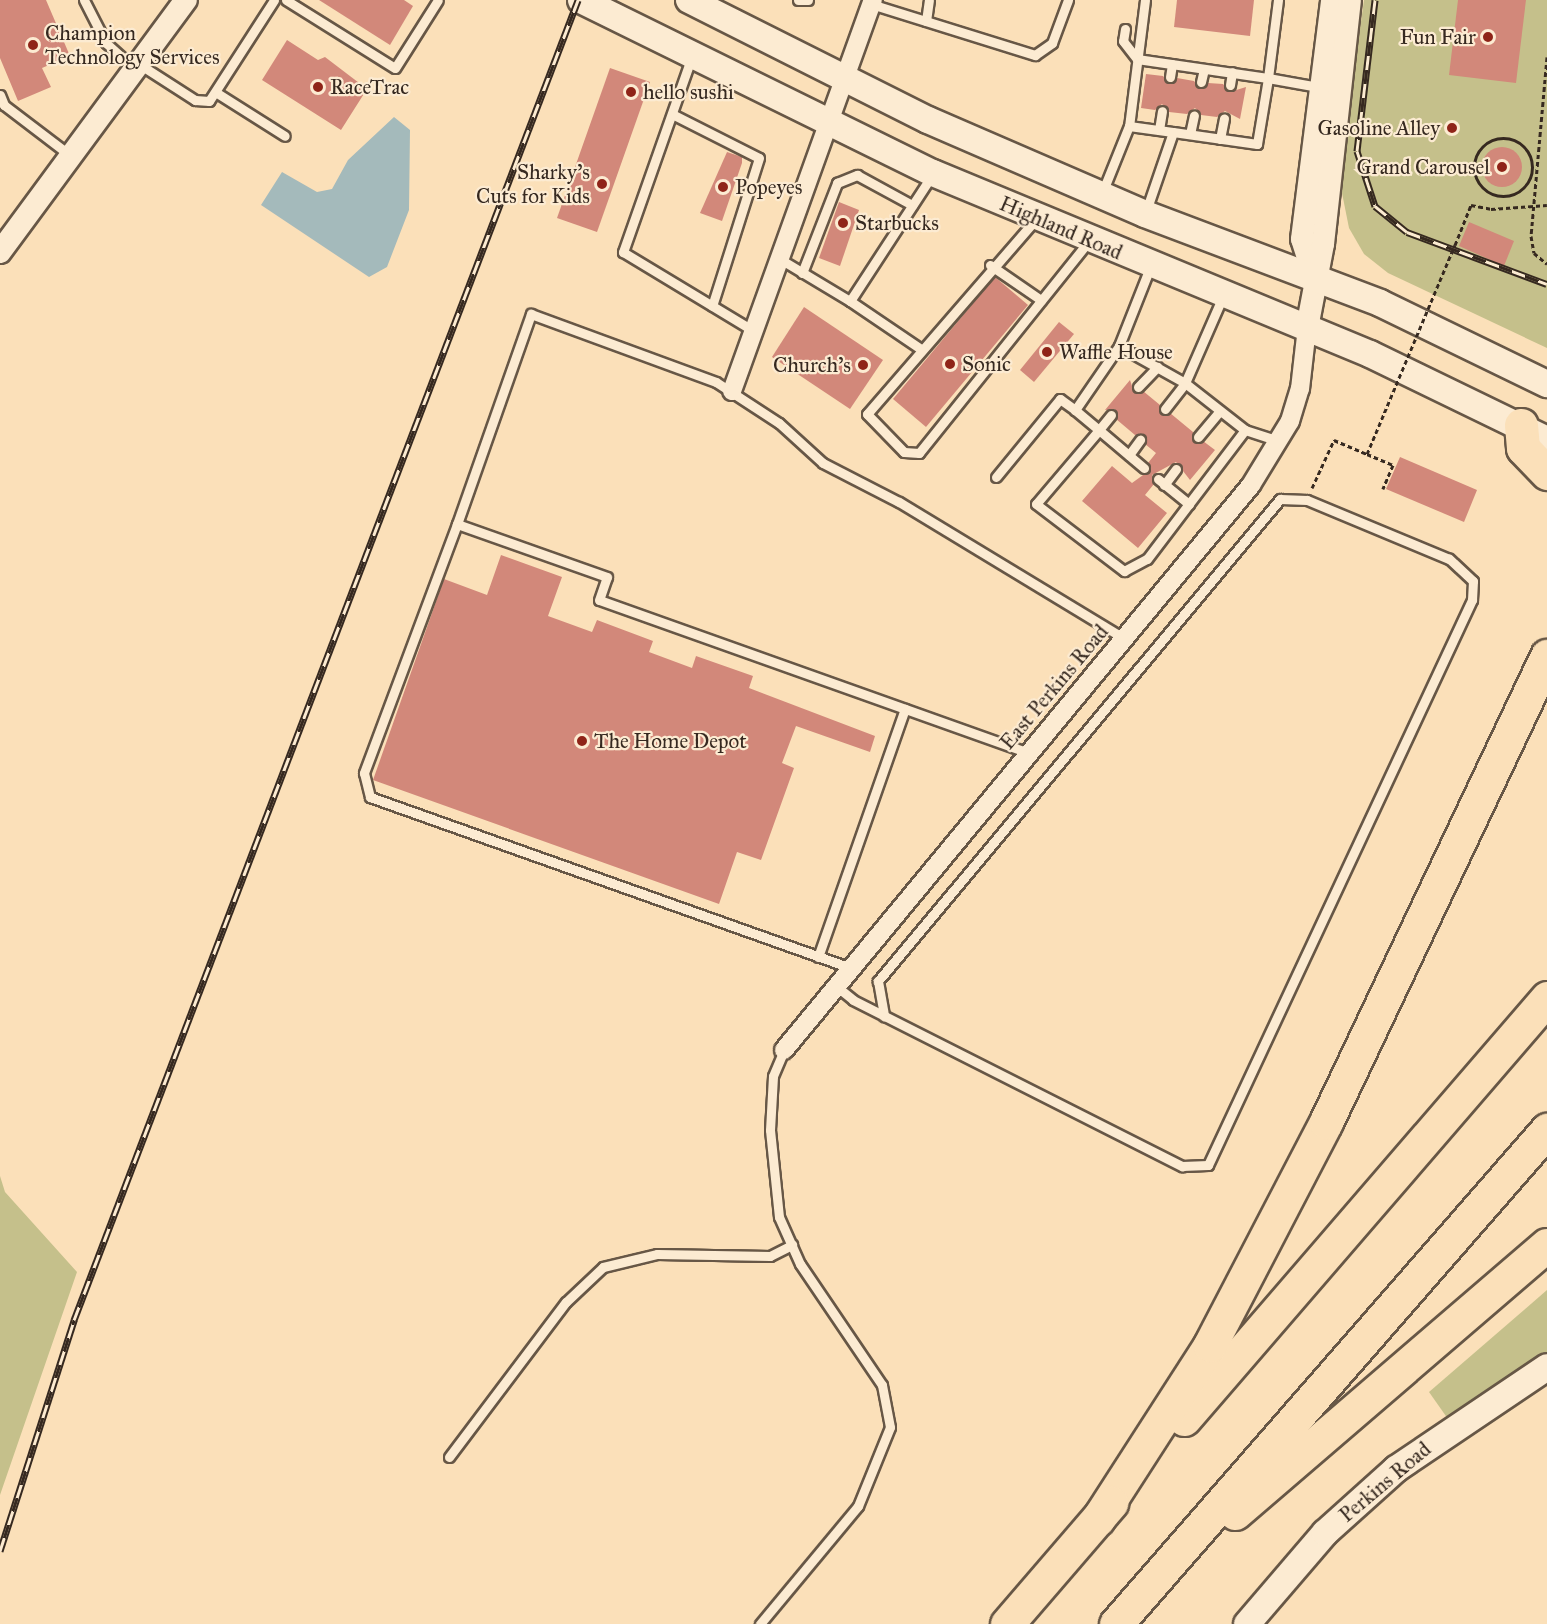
<!DOCTYPE html>
<html>
<head>
<meta charset="utf-8">
<style>
  body { margin:0 }
  #map { position:relative; width:1547px; height:1624px; overflow:hidden; background:#fbe0b9; font-family:"IM FELL Great Primer",serif }
  div>[style] { position:absolute }
  [style*='--x'] { left:calc(var(--x)*1px); top:calc(var(--y)*1px); width:calc(var(--w)*1px); rotate:calc(var(--a)*1deg) }
  .green>* { inset:0; background:#c5c08b }
  .water>* { inset:0; background:#a4babb }
  .building>* { inset:0; background:#d2887a }
  .round { border-radius:50% }
  .path>* { height:3px; margin-top:-1.5px; transform-origin:0; background:repeating-linear-gradient(90deg,#362920 0 4.5px,transparent 0 7.5px) }
  .path>.ring { margin:-1.5px; padding:0; box-sizing:content-box; background:none; border:3px solid #362920; border-radius:50% }
  .roads { filter:drop-shadow(2px 0 #675746) drop-shadow(-2px 0 #675746) drop-shadow(0 2px #675746) drop-shadow(0 -2px #675746) }
  .service>* { height:9px; margin:-4.5px; padding:0 4.5px; transform-origin:4.5px; border-radius:4.5px; background:#fcebd2 }
  .minor>* { height:18px; margin:-9px; padding:0 9px; transform-origin:9px; border-radius:9px; background:#fcebd2 }
  .tertiary>* { height:22px; margin:-11px; padding:0 11px; transform-origin:11px; border-radius:11px; background:#fcebd2 }
  .secondary>* { height:26px; margin:-13px; padding:0 13px; transform-origin:13px; border-radius:13px; background:#fcebd2 }
  .motorway>* { height:33px; margin:-16.5px; padding:0 16.5px; transform-origin:16.5px; border-radius:16.5px; background:#fbe0b9 }
  .rail>* { height:7px; margin-top:-3.5px; transform-origin:0; background:repeating-linear-gradient(90deg,#fcebd2 0 14px,#362920 0 28px); box-sizing:border-box; border-block:2px solid #362920 }
  .path-bridge>* { height:3px; margin-top:-1.5px; transform-origin:0; background:repeating-linear-gradient(90deg,#362920 0 4.5px,transparent 0 7.5px) }
  .dots>* { width:16px; height:16px; translate:-50% -50%; box-sizing:border-box; border:3px solid #fcebd2; border-radius:50% }
  span { translate:-50% -50%; white-space:nowrap; text-align:center; line-height:1.15; -webkit-text-stroke:4.5px #fcebd2; paint-order:stroke }
  .poi-label { font-size:21px; color:#362920 }
  .left { translate:0 -50%; text-align:left }
  .right { translate:-100% -50%; text-align:right }
  .street-label { font-size:21px; color:#362920 }
</style>
</head>
<body>
<div id="map">
  <div class="green">
    <i style="clip-path:polygon(1364px 0,1547px 0,1547px 348px,1388px 273px,1364px 254px,1349px 228px,1342px 193px,1343px 151px)"></i>
    <i style="clip-path:polygon(0 1176px,5px 1192px,77px 1272px,0 1495px)"></i>
    <i style="clip-path:polygon(1547px 1290px,1547px 1355px,1448px 1419px,1429px 1392px)"></i>
  </div>
  <div class="water">
    <i style="clip-path:polygon(394px 117px,410px 130px,409px 210px,387px 267px,369px 277px,261px 205px,282px 172px,317px 192px,332px 189px,348px 160px)"></i>
  </div>
  <div class="building">
    <i style="clip-path:polygon(0 0,46px 0,70px 56px,42px 68px,51px 87px,18px 101px,0 58px)"></i>
    <i style="clip-path:polygon(319px 0,404px 0,413px 6px,390px 45px)"></i>
    <i style="clip-path:polygon(1177px 0,1254px 0,1250px 36px,1174px 27px)"></i>
    <i style="clip-path:polygon(1458px 0,1526px 0,1516px 83px,1449px 75px)"></i>
    <i style="clip-path:polygon(287px 40px,318px 60px,325px 57px,367px 89px,341px 130px,262px 80px)"></i>
    <i style="clip-path:polygon(610px 68px,650px 82px,597px 232px,557px 218px)"></i>
    <i style="clip-path:polygon(1146px 74px,1163px 76px,1170px 84px,1177px 78px,1194px 81px,1200px 89px,1208px 83px,1223px 84px,1230px 92px,1246px 87px,1240px 119px,1225px 111px,1217px 117px,1201px 115px,1195px 108px,1187px 114px,1169px 112px,1162px 104px,1155px 110px,1141px 108px)"></i>
    <i class="round" style="left:1482px;top:147px;width:40px;height:40px"></i>
    <i style="clip-path:polygon(727px 152px,742px 157px,742px 163px,722px 221px,700px 213px)"></i>
    <i style="clip-path:polygon(839px 202px,859px 210px,840px 266px,819px 258px)"></i>
    <i style="clip-path:polygon(1469px 222px,1514px 241px,1504px 266px,1459px 246px)"></i>
    <i style="clip-path:polygon(995px 277px,1028px 305px,926px 427px,893px 399px)"></i>
    <i style="clip-path:polygon(804px 307px,883px 360px,850px 409px,772px 357px)"></i>
    <i style="clip-path:polygon(1059px 322px,1074px 334px,1034px 382px,1020px 370px)"></i>
    <i style="clip-path:polygon(1130px 380px,1134px 392px,1143px 391px,1160px 405px,1160px 414px,1170px 413px,1193px 432px,1194px 442px,1203px 441px,1215px 450px,1190px 480px,1176px 462px,1152px 475px,1154px 484px,1145px 495px,1167px 513px,1138px 548px,1082px 501px,1112px 466px,1132px 483px,1150px 470px,1148px 463px,1156px 453px,1145px 444px,1146px 437px,1135px 435px,1116px 419px,1115px 409px,1105px 410px)"></i>
    <i style="clip-path:polygon(1400px 457px,1477px 490px,1464px 522px,1386px 489px)"></i>
    <i style="clip-path:polygon(501px 555px,562px 577px,548px 616px,592px 632px,597px 620px,653px 641px,649px 652px,692px 668px,696px 656px,753px 676px,749px 688px,875px 736px,870px 752px,796px 726px,782px 763px,794px 768px,761px 860px,737px 852px,719px 904px,373px 780px,444px 579px,487px 595px)"></i>
  </div>
  <div class="path">
    <i style="--x:1547;--y:57;--w:180;--a:95.1"></i>
    <i style="--x:1531;--y:236;--w:17;--a:80"></i>
    <i style="--x:1534;--y:253;--w:17;--a:40"></i>
    <i class="ring" style="left:1474px;top:138px;width:55px;height:55px"></i>
    <i style="--x:1455;--y:245;--w:43;--a:-68.2"></i>
    <i style="--x:1471;--y:205;--w:20;--a:11"></i>
    <i style="--x:1491;--y:209;--w:56;--a:-4.1"></i>
    <i style="--x:1367;--y:454;--w:28;--a:23"></i>
    <i style="--x:1393;--y:465;--w:26;--a:113"></i>
    <i style="--x:1312;--y:488;--w:53;--a:-65.4"></i>
  </div>
  <div class="roads">
    <div class="service">
      <i style="--x:84;--y:0;--w:48;--a:62.9"></i>
      <i style="--x:106;--y:43;--w:39;--a:42"></i>
      <i style="--x:286;--y:0;--w:128;--a:32"></i>
      <i style="--x:395;--y:68;--w:80;--a:-57.7"></i>
      <i style="--x:798;--y:0;--w:10;--a:0"></i>
      <i style="--x:1145;--y:0;--w:127;--a:97.2"></i>
      <i style="--x:1129;--y:126;--w:44;--a:7.8"></i>
      <i style="--x:871;--y:4;--w:172;--a:17.3"></i>
      <i style="--x:1035;--y:55;--w:21;--a:-35"></i>
      <i style="--x:1052;--y:43;--w:46;--a:-69.6"></i>
      <i style="--x:926;--y:21;--w:21;--a:-82"></i>
      <i style="--x:1125;--y:29;--w:12;--a:99"></i>
      <i style="--x:1123;--y:41;--w:23;--a:52"></i>
      <i style="--x:1137;--y:59;--w:132;--a:8.3"></i>
      <i style="--x:1268;--y:78;--w:79;--a:-82.7"></i>
      <i style="--x:692;--y:56;--w:208;--a:109.4"></i>
      <i style="--x:623;--y:252;--w:153;--a:31.1"></i>
      <i style="--x:139;--y:64;--w:67;--a:32.7"></i>
      <i style="--x:195;--y:100;--w:14;--a:4"></i>
      <i style="--x:209;--y:101;--w:120;--a:-57.2"></i>
      <i style="--x:1170;--y:77;--w:13;--a:-81"></i>
      <i style="--x:1201;--y:82;--w:13;--a:-77"></i>
      <i style="--x:1230;--y:85;--w:13;--a:-81"></i>
      <i style="--x:217;--y:93;--w:80;--a:32.3"></i>
      <i style="--x:0;--y:95;--w:11;--a:68"></i>
      <i style="--x:4;--y:105;--w:84;--a:37.3"></i>
      <i style="--x:672;--y:114;--w:97;--a:26.8"></i>
      <i style="--x:759;--y:158;--w:155;--a:107.6"></i>
      <i style="--x:1159;--y:130;--w:19;--a:-81"></i>
      <i style="--x:1190;--y:134;--w:19;--a:-78"></i>
      <i style="--x:1220;--y:139;--w:21;--a:-79"></i>
      <i style="--x:1102;--y:193;--w:72;--a:-68.1"></i>
      <i style="--x:1146;--y:211;--w:83;--a:-71.1"></i>
      <i style="--x:1173;--y:132;--w:85;--a:8.1"></i>
      <i style="--x:1257;--y:144;--w:67;--a:-80.5"></i>
      <i style="--x:1268;--y:78;--w:51;--a:10.2"></i>
      <i style="--x:1036;--y:219;--w:258;--a:130.9"></i>
      <i style="--x:867;--y:414;--w:53;--a:45.8"></i>
      <i style="--x:904;--y:452;--w:15;--a:4"></i>
      <i style="--x:919;--y:453;--w:272;--a:-51.3"></i>
      <i style="--x:780;--y:259;--w:82;--a:31"></i>
      <i style="--x:850;--y:301;--w:150;--a:-56.9"></i>
      <i style="--x:990;--y:265;--w:62;--a:34.5"></i>
      <i style="--x:1151;--y:265;--w:87;--a:111.6"></i>
      <i style="--x:1119;--y:346;--w:76;--a:29.3"></i>
      <i style="--x:1185;--y:383;--w:95;--a:-66.4"></i>
      <i style="--x:802;--y:273;--w:97;--a:-68.7"></i>
      <i style="--x:837;--y:183;--w:22;--a:-22"></i>
      <i style="--x:857;--y:175;--w:63;--a:28.6"></i>
      <i style="--x:850;--y:301;--w:86;--a:34.1"></i>
      <i style="--x:1119;--y:346;--w:78;--a:124.5"></i>
      <i style="--x:1075;--y:410;--w:31;--a:40"></i>
      <i style="--x:1099;--y:430;--w:97;--a:130.4"></i>
      <i style="--x:1036;--y:504;--w:111;--a:37.3"></i>
      <i style="--x:1124;--y:571;--w:26;--a:-28"></i>
      <i style="--x:1147;--y:559;--w:162;--a:-52.8"></i>
      <i style="--x:1138;--y:387;--w:28;--a:-46"></i>
      <i style="--x:1165;--y:409;--w:33;--a:-52"></i>
      <i style="--x:1185;--y:383;--w:76;--a:38.1"></i>
      <i style="--x:1245;--y:430;--w:36;--a:18"></i>
      <i style="--x:1111;--y:415;--w:19;--a:129"></i>
      <i style="--x:1099;--y:430;--w:59;--a:40.2"></i>
      <i style="--x:1198;--y:437;--w:34;--a:-50"></i>
      <i style="--x:1129;--y:455;--w:19;--a:-54"></i>
      <i style="--x:996;--y:477;--w:101;--a:-50.6"></i>
      <i style="--x:1060;--y:399;--w:19;--a:36"></i>
      <i style="--x:1158;--y:479;--w:40;--a:39"></i>
      <i style="--x:1164;--y:485;--w:20;--a:-53"></i>
      <i style="--x:457;--y:524;--w:266;--a:110.5"></i>
      <i style="--x:364;--y:773;--w:25;--a:76"></i>
      <i style="--x:370;--y:797;--w:510;--a:19.57"></i>
      <i style="--x:1029;--y:753;--w:456;--a:-160.4"></i>
      <i style="--x:599;--y:600;--w:24;--a:-71"></i>
      <i style="--x:607;--y:577;--w:159;--a:-160.5"></i>
      <i style="--x:457;--y:524;--w:223;--a:-70.6"></i>
      <i style="--x:531;--y:314;--w:197;--a:20.2"></i>
      <i style="--x:716;--y:382;--w:75;--a:33.1"></i>
      <i style="--x:779;--y:423;--w:59;--a:42.3"></i>
      <i style="--x:823;--y:463;--w:85;--a:27.2"></i>
      <i style="--x:899;--y:502;--w:263;--a:31.2"></i>
      <i style="--x:818;--y:957;--w:263;--a:-70.7"></i>
      <i style="--x:836;--y:986;--w:22;--a:39"></i>
      <i style="--x:853;--y:1000;--w:369;--a:26.8"></i>
      <i style="--x:1182;--y:1166;--w:26;--a:-2"></i>
      <i style="--x:1208;--y:1165;--w:624;--a:-64.96"></i>
      <i style="--x:1472;--y:600;--w:19;--a:-87"></i>
      <i style="--x:1473;--y:581;--w:33;--a:-137"></i>
      <i style="--x:1449;--y:559;--w:154;--a:-157.4"></i>
      <i style="--x:1307;--y:500;--w:27;--a:-178"></i>
      <i style="--x:1280;--y:499;--w:628;--a:129.83"></i>
      <i style="--x:878;--y:981;--w:36;--a:80"></i>
      <i style="--x:449;--y:1457;--w:194;--a:-53"></i>
      <i style="--x:566;--y:1302;--w:51;--a:-43.4"></i>
      <i style="--x:603;--y:1267;--w:56;--a:-13.5"></i>
      <i style="--x:657;--y:1254;--w:113;--a:1"></i>
      <i style="--x:770;--y:1256;--w:25;--a:-27"></i>
      <i style="--x:760;--y:1624;--w:153;--a:-50.3"></i>
      <i style="--x:858;--y:1506;--w:85;--a:-67.9"></i>
      <i style="--x:890;--y:1427;--w:43;--a:-100.8"></i>
      <i style="--x:882;--y:1385;--w:146;--a:-124.1"></i>
      <i style="--x:800;--y:1264;--w:51;--a:-114.1"></i>
      <i style="--x:779;--y:1217;--w:87;--a:-95.9"></i>
      <i style="--x:770;--y:1130;--w:54;--a:-86.8"></i>
      <i style="--x:773;--y:1076;--w:28;--a:-67"></i>
    </div>
    <div class="minor">
      <i style="--x:732;--y:391;--w:416;--a:-70.2"></i>
      <i style="--x:784;--y:1050;--w:733;--a:-50.42"></i>
      <i style="--x:1251;--y:485;--w:75;--a:-58.6"></i>
      <i style="--x:1290;--y:421;--w:34;--a:-73"></i>
      <i style="--x:1300;--y:389;--w:61;--a:-83.5"></i>
    </div>
    <div class="tertiary">
      <i style="--x:0;--y:252;--w:313;--a:-53.6"></i>
      <i style="--x:1315;--y:279;--w:42;--a:-108"></i>
      <i style="--x:1302;--y:239;--w:241;--a:-82.8"></i>
      <i style="--x:1307;--y:328;--w:86;--a:-79.2"></i>
      <i style="--x:1323;--y:244;--w:245;--a:-83.7"></i>
    </div>
    <div class="secondary">
      <i style="--x:581;--y:0;--w:392;--a:26.2"></i>
      <i style="--x:933;--y:173;--w:473;--a:22.5"></i>
      <i style="--x:1370;--y:354;--w:197;--a:25.9"></i>
      <i style="--x:689;--y:0;--w:267;--a:26.7"></i>
      <i style="--x:928;--y:120;--w:236;--a:23.4"></i>
      <i style="--x:1145;--y:214;--w:251;--a:20.7"></i>
      <i style="--x:1380;--y:303;--w:186;--a:25.9"></i>
      <i style="--x:1247;--y:1624;--w:120;--a:-49.4"></i>
      <i style="--x:1325;--y:1533;--w:96;--a:-42"></i>
      <i style="--x:1396;--y:1469;--w:182;--a:-34"></i>
    </div>
    <div class="motorway">
      <i style="--x:1521;--y:425;--w:23;--a:85"></i>
      <i style="--x:1523;--y:448;--w:35;--a:46"></i>
      <i style="--x:1184;--y:1419;--w:556;--a:-49.23"></i>
      <i style="--x:1235;--y:1513;--w:411;--a:-40.7"></i>
      <i style="--x:1098;--y:1519;--w:207;--a:-57.2"></i>
      <i style="--x:1210;--y:1345;--w:251;--a:-62.5"></i>
      <i style="--x:1326;--y:1122;--w:516;--a:-64.63"></i>
      <i style="--x:1007;--y:1624;--w:160;--a:-49.3"></i>
      <i style="--x:1116;--y:1624;--w:656;--a:-48.9"></i>
    </div>
  </div>
  <div class="rail">
    <i style="--x:1375;--y:0;--w:152;--a:96.8"></i>
    <i style="--x:1357;--y:151;--w:58;--a:71.9"></i>
    <i style="--x:1375;--y:206;--w:41;--a:39.1"></i>
    <i style="--x:1407;--y:232;--w:149;--a:20.4"></i>
    <i style="--x:0;--y:1551;--w:243;--a:-72.2"></i>
    <i style="--x:74;--y:1320;--w:1413;--a:-69.1"></i>
  </div>
  <div class="path-bridge">
    <i style="--x:1334;--y:440;--w:36;--a:23"></i>
    <i style="--x:1367;--y:454;--w:227;--a:-67.2"></i>
  </div>
  <div class="dots">
    <i style="left:1488px;top:37px;background:#8f2418"></i>
    <i style="left:33px;top:45px;background:#8f2418"></i>
    <i style="left:318px;top:87px;background:#8f2418"></i>
    <i style="left:631px;top:92px;background:#8f2418"></i>
    <i style="left:1452px;top:128px;background:#8f2418"></i>
    <i style="left:1502px;top:167px;background:#8f2418"></i>
    <i style="left:602px;top:184px;background:#8f2418"></i>
    <i style="left:723px;top:187px;background:#8f2418"></i>
    <i style="left:843px;top:223px;background:#8f2418"></i>
    <i style="left:1047px;top:352px;background:#8f2418"></i>
    <i style="left:950px;top:364px;background:#8f2418"></i>
    <i style="left:863px;top:365px;background:#8f2418"></i>
    <i style="left:582px;top:741px;background:#8f2418"></i>
  </div>
  <div class="poi-label">
    <span class="left" style="left:45px;top:45px">Champion<br>Technology Services</span>
    <span class="right" style="left:1476px;top:37px">Fun Fair</span>
    <span class="left" style="left:330px;top:87px">RaceTrac</span>
    <span class="left" style="left:643px;top:92px">hello sushi</span>
    <span class="right" style="left:1440px;top:128px">Gasoline Alley</span>
    <span class="right" style="left:1490px;top:167px">Grand Carousel</span>
    <span class="right" style="left:590px;top:184px">Sharky's<br>Cuts for Kids</span>
    <span class="left" style="left:735px;top:187px">Popeyes</span>
    <span class="left" style="left:855px;top:223px">Starbucks</span>
    <span class="left" style="left:1059px;top:352px">Waffle House</span>
    <span class="left" style="left:962px;top:364px">Sonic</span>
    <span class="right" style="left:851px;top:365px">Church's</span>
    <span class="left" style="left:594px;top:741px">The Home Depot</span>
  </div>
  <div class="street-label">
    <span style="left:1061px;top:228px;rotate:23deg">Highland Road</span>
    <span style="left:1054px;top:687px;rotate:-50deg">East Perkins Road</span>
    <span style="left:1385px;top:1482px;rotate:-40deg">Perkins Road</span>
  </div>
</div>
</body>
</html>
